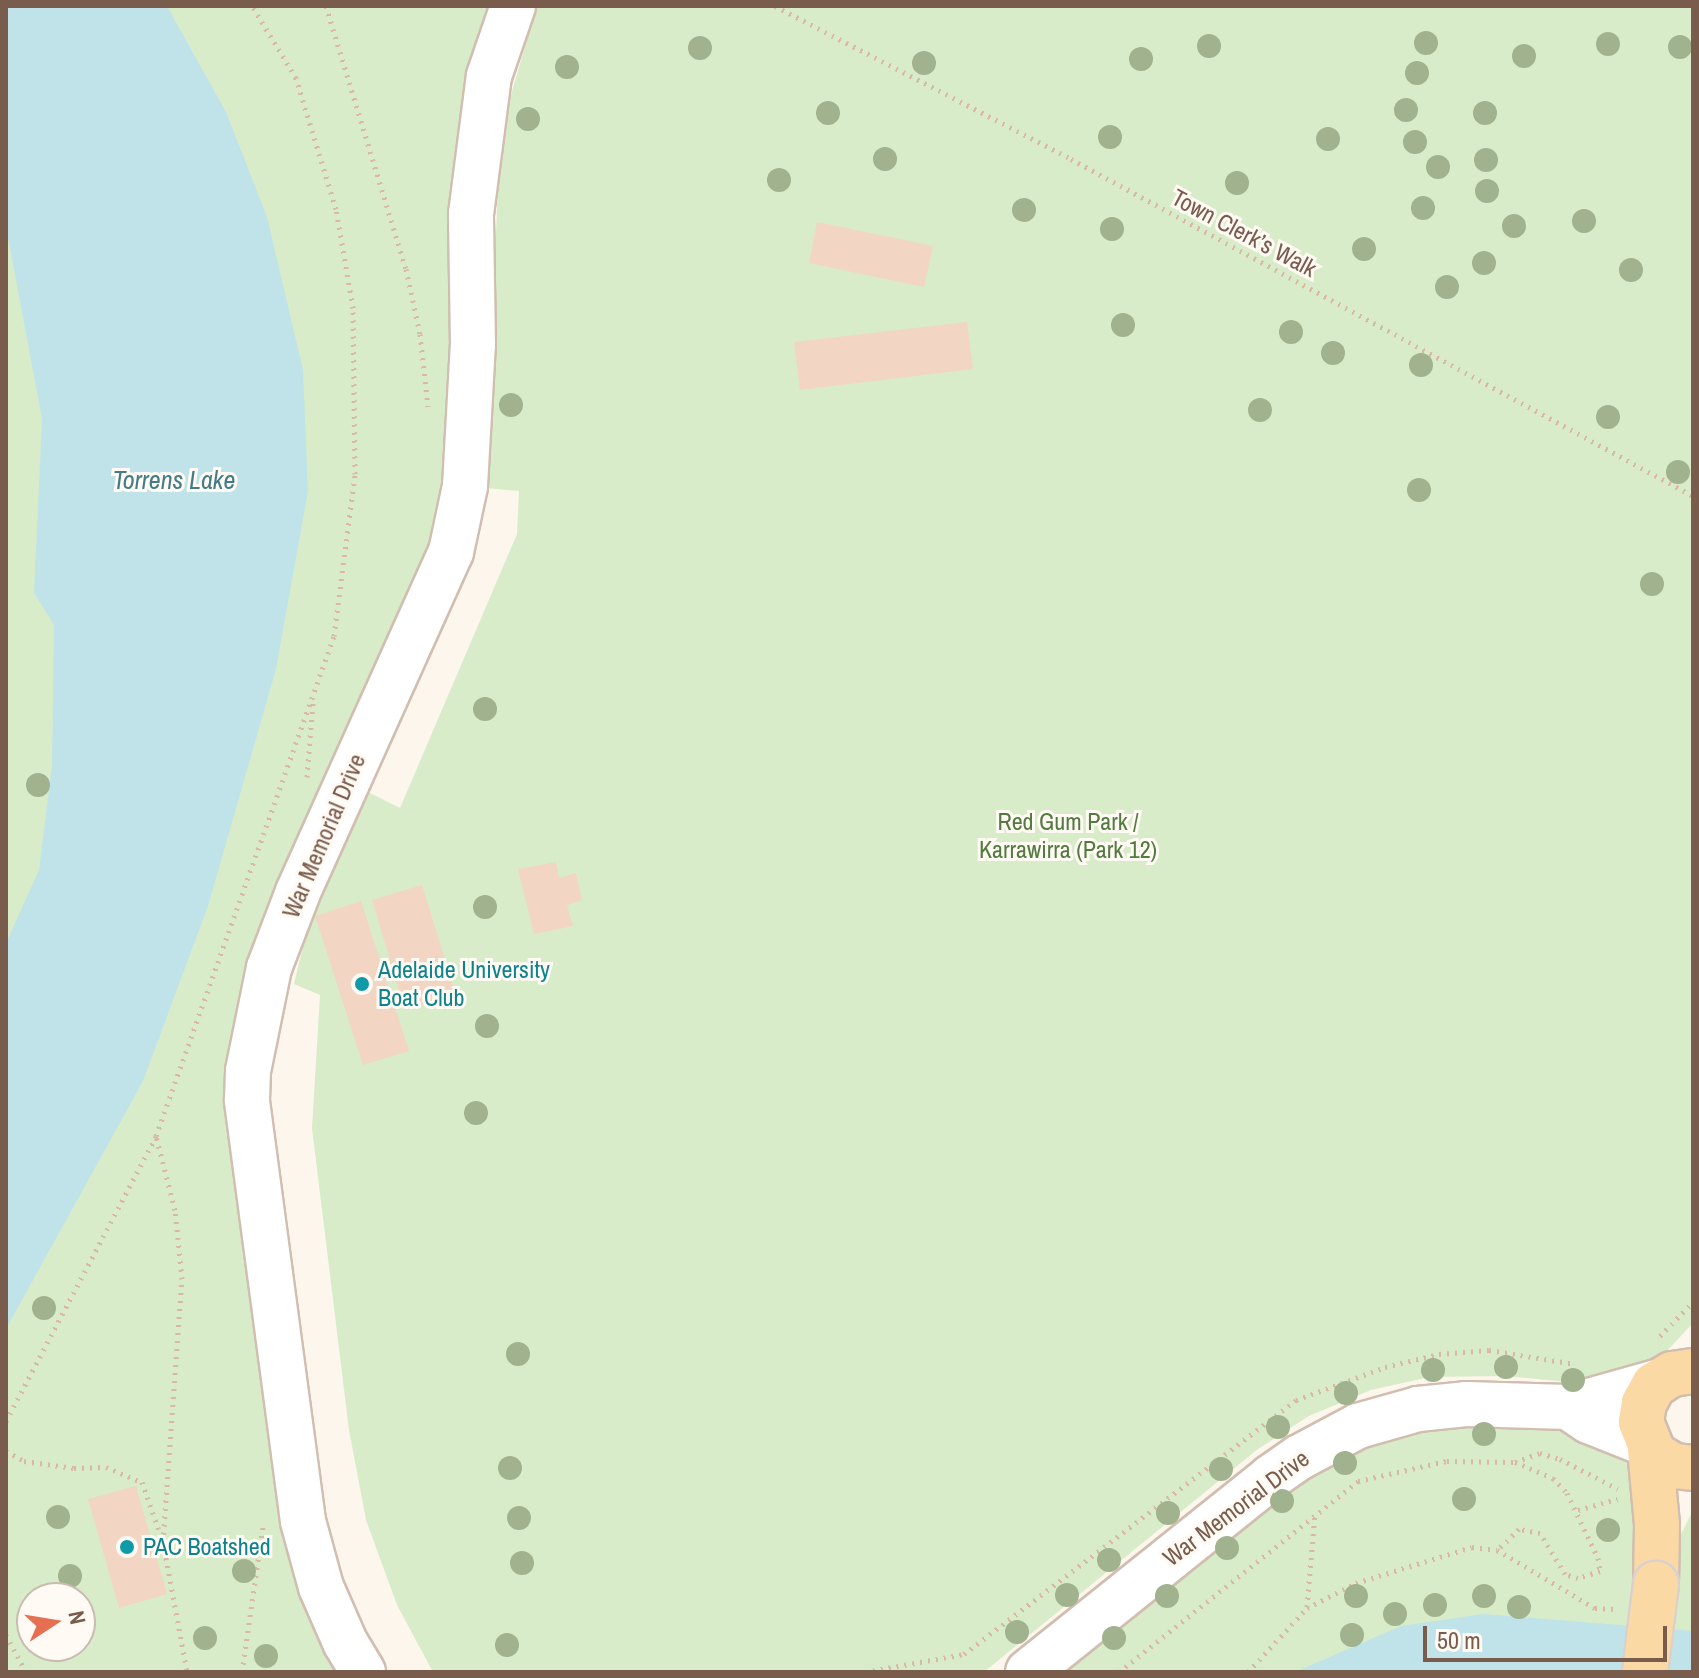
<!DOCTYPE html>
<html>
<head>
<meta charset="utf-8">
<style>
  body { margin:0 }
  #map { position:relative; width:1699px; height:1678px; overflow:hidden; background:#fdf6ec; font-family:"Archivo Narrow",sans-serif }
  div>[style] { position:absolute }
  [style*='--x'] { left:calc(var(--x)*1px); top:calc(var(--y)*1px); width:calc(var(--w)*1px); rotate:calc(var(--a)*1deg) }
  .green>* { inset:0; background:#d8ecc9 }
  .water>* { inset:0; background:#bfe3e8 }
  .building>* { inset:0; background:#f3d5c3 }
  .path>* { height:5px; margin-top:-2.5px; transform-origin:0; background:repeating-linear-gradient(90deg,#d9b8a5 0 2px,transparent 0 8px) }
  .roads { filter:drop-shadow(2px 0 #d1beb0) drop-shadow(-2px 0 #d1beb0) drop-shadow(0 2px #d1beb0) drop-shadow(0 -2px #d1beb0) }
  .minor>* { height:44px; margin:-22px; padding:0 22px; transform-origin:22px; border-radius:22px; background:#fff }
  .major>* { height:44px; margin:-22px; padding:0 22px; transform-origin:22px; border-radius:22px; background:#fbd9a5 }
  .bridges { filter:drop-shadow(2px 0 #dad1cd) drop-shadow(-2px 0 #dad1cd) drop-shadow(0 2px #dad1cd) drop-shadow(0 -2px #dad1cd) }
  .major-bridge>* { height:44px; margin:-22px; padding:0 22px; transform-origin:22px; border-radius:22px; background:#fbd9a5 }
  .trees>* { width:24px; height:24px; margin:-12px; border-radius:50%; background:#a0b28e }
  .dots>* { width:22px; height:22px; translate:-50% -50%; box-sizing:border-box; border:4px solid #fffaf3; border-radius:50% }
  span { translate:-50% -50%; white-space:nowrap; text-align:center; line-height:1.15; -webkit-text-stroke:6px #fffaf3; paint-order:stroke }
  .street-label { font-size:24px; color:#7a5c4d }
  .park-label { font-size:24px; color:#537a41 }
  .culture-label { font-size:24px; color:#0d838f }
  .left { translate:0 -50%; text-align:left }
  .water-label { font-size:26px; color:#437c86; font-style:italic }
  .frame { position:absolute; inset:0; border:8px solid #7a5c4d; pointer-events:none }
  .north { position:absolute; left:16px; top:1582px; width:80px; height:80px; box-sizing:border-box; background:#fffaf3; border:2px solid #cabbb1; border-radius:50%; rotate:78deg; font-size:22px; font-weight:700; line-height:32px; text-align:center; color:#7a5c4d }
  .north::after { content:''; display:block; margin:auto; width:28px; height:36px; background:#e76f51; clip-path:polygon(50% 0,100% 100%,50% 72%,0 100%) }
  .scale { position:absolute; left:1423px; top:1626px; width:244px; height:36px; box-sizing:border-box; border:4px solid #7a5c4d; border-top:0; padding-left:10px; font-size:24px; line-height:28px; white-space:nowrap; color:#7a5c4d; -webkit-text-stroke:6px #fffaf3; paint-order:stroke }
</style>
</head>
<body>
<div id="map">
  <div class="green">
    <i style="clip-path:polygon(evenodd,6px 6px,500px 6px,440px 537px,240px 1034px,349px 1672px,6px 1672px,6px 6px,32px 1598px,80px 1598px,80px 1646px,32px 1646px,32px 1598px)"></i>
    <i style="clip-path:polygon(537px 6px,1693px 6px,1693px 1323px,1653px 1366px,1590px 1384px,1505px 1376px,1430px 1377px,1371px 1390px,1309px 1416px,1258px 1449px,984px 1672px,433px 1672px,397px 1605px,366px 1520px,349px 1430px,312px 1128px,320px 995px,294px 984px,307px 929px,356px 818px,368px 792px,400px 808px,517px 534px,519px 491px,486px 488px,498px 183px,505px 115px)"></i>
    <i style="clip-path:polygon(1500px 1421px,1564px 1430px,1632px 1452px,1657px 1582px,1693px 1510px,1693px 1672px,1063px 1672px,1293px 1482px,1386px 1433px)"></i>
  </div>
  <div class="water">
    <i style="clip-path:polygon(6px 6px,167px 6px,226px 112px,267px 217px,303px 370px,308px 491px,276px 669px,208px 906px,143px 1081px,6px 1329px,6px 943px,39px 870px,52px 765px,54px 625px,34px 593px,42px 419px,6px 227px)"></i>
    <i style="clip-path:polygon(1483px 1614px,1693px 1631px,1693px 1672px,1295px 1672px,1401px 1626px)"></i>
  </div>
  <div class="building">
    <i style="clip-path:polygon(817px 222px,933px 246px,924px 287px,809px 263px)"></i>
    <i style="clip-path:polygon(967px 322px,973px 369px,800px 390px,794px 342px)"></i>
    <i style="clip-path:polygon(556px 862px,559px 878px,576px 873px,582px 900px,567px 905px,573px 926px,534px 934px,518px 869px)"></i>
    <i style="clip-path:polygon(422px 885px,456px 995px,405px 1010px,372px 900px)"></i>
    <i style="clip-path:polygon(361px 901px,409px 1051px,363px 1065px,315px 916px)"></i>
    <i style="clip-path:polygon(136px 1486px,167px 1594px,119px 1608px,88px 1499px)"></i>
  </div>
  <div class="path">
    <i style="--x:326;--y:6;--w:275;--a:73.1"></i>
    <i style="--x:406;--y:269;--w:66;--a:77.8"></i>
    <i style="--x:420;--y:334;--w:73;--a:83.7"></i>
    <i style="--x:775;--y:6;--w:333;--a:27.3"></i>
    <i style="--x:1071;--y:159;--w:707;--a:28.45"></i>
    <i style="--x:307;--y:777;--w:74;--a:-85.4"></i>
    <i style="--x:1660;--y:1336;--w:47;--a:-45.9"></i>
    <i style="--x:6;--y:1421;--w:322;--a:-62.2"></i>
    <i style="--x:6;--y:1451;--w:21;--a:29"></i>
    <i style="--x:24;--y:1461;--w:50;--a:8"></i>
    <i style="--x:74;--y:1468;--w:32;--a:-2"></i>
    <i style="--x:106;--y:1467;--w:39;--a:23"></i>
    <i style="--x:142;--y:1482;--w:64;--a:70.7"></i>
    <i style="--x:163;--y:1542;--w:132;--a:79.5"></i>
    <i style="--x:1515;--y:1462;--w:27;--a:-20"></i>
    <i style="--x:1540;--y:1453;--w:21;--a:17"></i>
    <i style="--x:1560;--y:1459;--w:65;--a:27.3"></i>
    <i style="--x:1578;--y:1510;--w:41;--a:-15.8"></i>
    <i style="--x:163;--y:1542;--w:264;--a:-85.9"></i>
    <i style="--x:182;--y:1279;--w:69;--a:-95.8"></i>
    <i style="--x:175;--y:1210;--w:76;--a:-104.4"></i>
    <i style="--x:156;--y:1136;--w:531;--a:-70.4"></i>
    <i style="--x:334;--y:636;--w:163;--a:-82.6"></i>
    <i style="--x:355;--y:474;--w:166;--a:-90.7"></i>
    <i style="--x:353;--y:308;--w:100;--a:-99.7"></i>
    <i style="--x:336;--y:209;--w:137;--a:-107"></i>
    <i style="--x:296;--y:78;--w:84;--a:-121.4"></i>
    <i style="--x:1307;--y:1607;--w:93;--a:-85.1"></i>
    <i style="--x:6;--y:1635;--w:42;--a:61.6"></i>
    <i style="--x:242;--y:1672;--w:147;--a:-81.8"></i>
    <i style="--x:865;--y:1672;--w:101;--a:-10.3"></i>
    <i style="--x:964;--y:1654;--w:418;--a:-37.4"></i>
    <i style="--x:1296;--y:1400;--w:95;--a:-20.3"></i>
    <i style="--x:1385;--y:1367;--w:56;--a:-13.5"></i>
    <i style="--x:1439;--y:1354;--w:50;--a:-4.6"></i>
    <i style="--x:1489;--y:1350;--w:87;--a:9.2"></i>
    <i style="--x:1119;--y:1672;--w:306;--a:-38.6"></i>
    <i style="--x:1358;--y:1481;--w:91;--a:-12.7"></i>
    <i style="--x:1447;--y:1461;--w:68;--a:0.8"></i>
    <i style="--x:1515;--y:1462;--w:41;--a:22.8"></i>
    <i style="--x:1553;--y:1478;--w:21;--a:47"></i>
    <i style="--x:1567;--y:1493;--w:72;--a:64.5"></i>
    <i style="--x:1598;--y:1558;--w:13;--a:81"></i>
    <i style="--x:1600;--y:1571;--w:23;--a:162"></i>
    <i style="--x:1578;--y:1578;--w:14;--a:-163"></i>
    <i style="--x:1565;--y:1574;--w:48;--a:-121.4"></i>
    <i style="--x:1540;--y:1533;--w:21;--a:-169"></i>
    <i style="--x:1519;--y:1529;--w:30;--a:136"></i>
    <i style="--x:1248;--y:1672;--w:87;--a:-47.3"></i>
    <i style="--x:1307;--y:1608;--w:55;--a:-27"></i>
    <i style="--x:1356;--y:1583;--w:121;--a:-17.2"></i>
    <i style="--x:1472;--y:1547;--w:25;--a:7"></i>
    <i style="--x:1497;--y:1550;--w:114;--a:30.6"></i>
    <i style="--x:1595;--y:1608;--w:21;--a:3"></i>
  </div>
  <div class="roads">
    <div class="minor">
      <i style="--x:1568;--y:1407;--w:25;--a:34"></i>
      <i style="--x:1589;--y:1421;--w:65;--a:21.8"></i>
      <i style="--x:363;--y:1672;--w:35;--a:-121"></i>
      <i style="--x:345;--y:1642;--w:60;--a:-113.6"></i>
      <i style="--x:321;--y:1587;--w:68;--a:-105.3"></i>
      <i style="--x:303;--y:1521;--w:425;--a:-97.6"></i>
      <i style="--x:247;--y:1100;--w:29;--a:-88"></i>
      <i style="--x:248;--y:1071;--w:105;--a:-78.5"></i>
      <i style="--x:269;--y:968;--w:81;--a:-69.1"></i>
      <i style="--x:298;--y:892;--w:373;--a:-65.8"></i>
      <i style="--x:451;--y:552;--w:67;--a:-78"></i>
      <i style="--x:465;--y:486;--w:141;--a:-86.8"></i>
      <i style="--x:473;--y:345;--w:131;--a:-90.9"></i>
      <i style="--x:471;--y:214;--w:139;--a:-82.6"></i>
      <i style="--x:489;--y:76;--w:74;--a:-71.1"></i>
      <i style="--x:1028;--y:1672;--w:312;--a:-38.7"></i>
      <i style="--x:1271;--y:1477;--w:35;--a:-35"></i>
      <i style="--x:1300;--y:1457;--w:66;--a:-28.1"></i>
      <i style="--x:1358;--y:1426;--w:62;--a:-15.8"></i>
      <i style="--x:1418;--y:1409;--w:48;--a:-5.9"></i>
      <i style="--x:1466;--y:1404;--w:102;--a:1.7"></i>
      <i style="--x:1568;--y:1407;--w:96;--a:-15.8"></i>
    </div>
    <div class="major">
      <i style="--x:1693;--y:1371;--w:21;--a:172"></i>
      <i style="--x:1672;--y:1374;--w:21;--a:149"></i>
      <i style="--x:1654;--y:1385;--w:21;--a:119"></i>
      <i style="--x:1644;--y:1403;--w:19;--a:99"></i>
      <i style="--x:1641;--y:1422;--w:35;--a:68"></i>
      <i style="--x:1654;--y:1454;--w:23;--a:31"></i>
      <i style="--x:1674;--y:1466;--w:19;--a:6"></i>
      <i style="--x:1650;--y:1449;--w:76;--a:84.7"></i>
      <i style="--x:1657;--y:1525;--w:59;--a:91"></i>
    </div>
  </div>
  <div class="bridges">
    <div class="major-bridge">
      <i style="--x:1645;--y:1672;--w:89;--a:-82.9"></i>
    </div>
  </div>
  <div class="trees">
    <i style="left:1426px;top:43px"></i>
    <i style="left:1608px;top:44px"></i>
    <i style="left:1209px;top:46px"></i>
    <i style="left:1680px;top:47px"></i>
    <i style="left:700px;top:48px"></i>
    <i style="left:1524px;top:56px"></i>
    <i style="left:1141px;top:59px"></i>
    <i style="left:924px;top:63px"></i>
    <i style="left:567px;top:67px"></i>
    <i style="left:1417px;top:73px"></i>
    <i style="left:1406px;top:110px"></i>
    <i style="left:828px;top:113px"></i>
    <i style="left:1485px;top:113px"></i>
    <i style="left:528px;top:119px"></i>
    <i style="left:1110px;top:137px"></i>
    <i style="left:1328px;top:139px"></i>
    <i style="left:1415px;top:142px"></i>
    <i style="left:885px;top:159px"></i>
    <i style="left:1486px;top:160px"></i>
    <i style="left:1438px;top:167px"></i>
    <i style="left:779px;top:180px"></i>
    <i style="left:1237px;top:183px"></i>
    <i style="left:1487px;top:191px"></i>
    <i style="left:1423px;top:208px"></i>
    <i style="left:1024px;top:210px"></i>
    <i style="left:1584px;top:221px"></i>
    <i style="left:1514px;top:226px"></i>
    <i style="left:1112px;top:229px"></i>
    <i style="left:1364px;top:249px"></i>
    <i style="left:1484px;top:263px"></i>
    <i style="left:1631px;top:270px"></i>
    <i style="left:1447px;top:287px"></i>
    <i style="left:1123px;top:325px"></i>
    <i style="left:1291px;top:332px"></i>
    <i style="left:1333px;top:353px"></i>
    <i style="left:1421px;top:365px"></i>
    <i style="left:511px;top:405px"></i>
    <i style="left:1260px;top:410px"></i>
    <i style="left:1608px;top:417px"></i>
    <i style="left:1678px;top:472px"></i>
    <i style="left:1419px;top:490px"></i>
    <i style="left:1652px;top:584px"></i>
    <i style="left:485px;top:709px"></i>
    <i style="left:38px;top:785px"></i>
    <i style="left:485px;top:907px"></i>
    <i style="left:487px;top:1026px"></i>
    <i style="left:476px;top:1113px"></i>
    <i style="left:44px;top:1308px"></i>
    <i style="left:518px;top:1354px"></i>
    <i style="left:1506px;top:1367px"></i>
    <i style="left:1433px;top:1370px"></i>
    <i style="left:1573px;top:1380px"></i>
    <i style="left:1346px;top:1393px"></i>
    <i style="left:1278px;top:1427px"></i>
    <i style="left:1484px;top:1434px"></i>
    <i style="left:1345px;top:1463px"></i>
    <i style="left:510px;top:1468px"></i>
    <i style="left:1221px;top:1469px"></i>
    <i style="left:1464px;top:1499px"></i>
    <i style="left:1282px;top:1501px"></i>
    <i style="left:1168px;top:1513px"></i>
    <i style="left:58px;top:1517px"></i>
    <i style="left:519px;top:1518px"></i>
    <i style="left:1608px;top:1530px"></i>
    <i style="left:1227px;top:1548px"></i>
    <i style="left:1109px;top:1560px"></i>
    <i style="left:522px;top:1563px"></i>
    <i style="left:244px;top:1571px"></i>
    <i style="left:70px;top:1576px"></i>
    <i style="left:1067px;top:1595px"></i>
    <i style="left:1167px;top:1596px"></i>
    <i style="left:1356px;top:1596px"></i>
    <i style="left:1484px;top:1596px"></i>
    <i style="left:1435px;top:1605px"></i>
    <i style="left:1519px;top:1607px"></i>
    <i style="left:1395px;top:1614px"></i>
    <i style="left:1017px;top:1632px"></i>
    <i style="left:1352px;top:1635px"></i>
    <i style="left:205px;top:1638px"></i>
    <i style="left:1114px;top:1638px"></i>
    <i style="left:507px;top:1645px"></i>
    <i style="left:266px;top:1656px"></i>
  </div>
  <div class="dots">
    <i style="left:362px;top:984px;background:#0f9aa8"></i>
    <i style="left:127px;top:1547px;background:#0f9aa8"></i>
  </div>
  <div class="street-label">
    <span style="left:1244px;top:233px;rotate:28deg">Town Clerk’s Walk</span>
    <span style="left:324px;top:836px;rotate:-67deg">War Memorial Drive</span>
    <span style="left:1236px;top:1508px;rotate:-37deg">War Memorial Drive</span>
  </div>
  <div class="park-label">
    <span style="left:1068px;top:836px">Red Gum Park /<br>Karrawirra (Park 12)</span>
  </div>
  <div class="culture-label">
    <span class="left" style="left:378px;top:984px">Adelaide University<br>Boat Club</span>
    <span class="left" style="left:143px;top:1547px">PAC Boatshed</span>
  </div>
  <div class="water-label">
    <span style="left:174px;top:480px">Torrens Lake</span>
  </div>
  <div class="frame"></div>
  <div class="north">N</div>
  <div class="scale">50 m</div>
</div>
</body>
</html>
